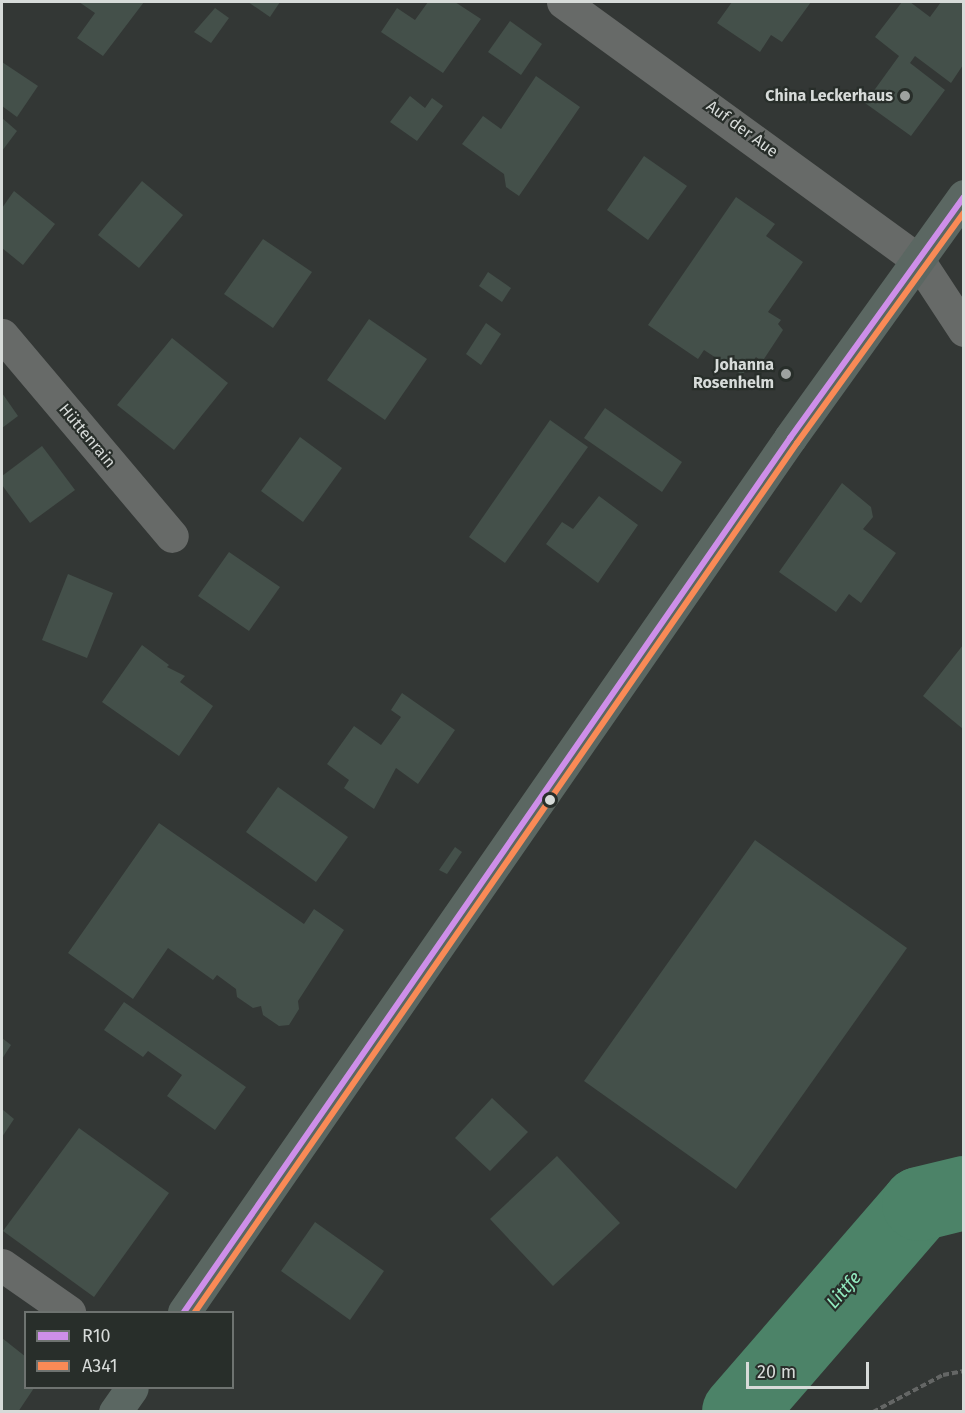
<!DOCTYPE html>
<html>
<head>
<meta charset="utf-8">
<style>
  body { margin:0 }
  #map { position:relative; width:965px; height:1413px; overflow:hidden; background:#333735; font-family:"Fira Sans",sans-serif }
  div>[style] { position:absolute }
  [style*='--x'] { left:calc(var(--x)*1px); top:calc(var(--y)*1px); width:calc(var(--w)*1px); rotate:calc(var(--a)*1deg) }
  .river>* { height:74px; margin:-37px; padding:0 37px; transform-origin:37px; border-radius:37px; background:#4c8368 }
  .building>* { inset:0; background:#44504a }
  .path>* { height:4px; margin-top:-2px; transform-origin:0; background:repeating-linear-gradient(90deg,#646665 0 6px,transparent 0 9px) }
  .minor>* { height:33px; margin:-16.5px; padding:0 16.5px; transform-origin:16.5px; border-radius:16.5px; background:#676a68 }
  .major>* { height:33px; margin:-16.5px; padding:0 16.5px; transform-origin:16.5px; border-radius:16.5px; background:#5b6762 }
  .bus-1>* { height:6px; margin:-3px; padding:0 3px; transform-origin:3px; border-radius:3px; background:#ce8fe9 }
  .bus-2>* { height:6px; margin:-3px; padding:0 3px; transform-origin:3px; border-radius:3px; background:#f98a56 }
  .dots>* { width:16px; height:16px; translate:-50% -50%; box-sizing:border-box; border:3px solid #282e2a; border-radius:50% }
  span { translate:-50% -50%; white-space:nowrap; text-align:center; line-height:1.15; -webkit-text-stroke:4.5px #282e2a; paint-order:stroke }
  .poi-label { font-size:16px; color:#d7dbd9; font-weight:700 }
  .right { translate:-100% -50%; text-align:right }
  .street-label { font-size:16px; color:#d7dbd9 }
  .water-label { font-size:18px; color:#93ecc1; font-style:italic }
  .frame { position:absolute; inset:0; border:3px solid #d7dbd9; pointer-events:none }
  .legend { position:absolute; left:24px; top:1311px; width:210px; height:78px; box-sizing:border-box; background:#282e2a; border:2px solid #6e7370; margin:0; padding:8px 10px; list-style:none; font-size:18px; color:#d7dbd9 }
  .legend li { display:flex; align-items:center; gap:12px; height:30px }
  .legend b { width:30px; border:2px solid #6e7370 }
  .scale { position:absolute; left:746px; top:1362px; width:123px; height:27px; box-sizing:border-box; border:3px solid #d7dbd9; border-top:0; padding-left:8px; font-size:18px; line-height:21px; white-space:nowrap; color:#d7dbd9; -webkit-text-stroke:4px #282e2a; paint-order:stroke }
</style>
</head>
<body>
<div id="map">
  <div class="river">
    <i style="--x:739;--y:1412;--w:275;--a:-49.1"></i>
    <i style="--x:919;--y:1204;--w:46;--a:-13.7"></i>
  </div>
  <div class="building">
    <i style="clip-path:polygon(79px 2px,144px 2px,103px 56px,77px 38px,95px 13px)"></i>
    <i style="clip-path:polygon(248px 2px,280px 2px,270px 17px)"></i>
    <i style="clip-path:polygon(428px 2px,455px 2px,481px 19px,443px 73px,381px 32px,397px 8px,415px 20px)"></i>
    <i style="clip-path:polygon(732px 2px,811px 2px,782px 42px,771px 35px,760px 52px,717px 23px)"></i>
    <i style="clip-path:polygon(902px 2px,910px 2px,930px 17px,941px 2px,963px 2px,963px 65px,951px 83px,915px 56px,910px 63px,945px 90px,911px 136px,865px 103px,899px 56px,875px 37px)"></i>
    <i style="clip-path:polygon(215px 8px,229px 18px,211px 43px,194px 32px)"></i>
    <i style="clip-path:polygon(510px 21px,542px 44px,521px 75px,488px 52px)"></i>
    <i style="clip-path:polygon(2px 62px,38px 86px,17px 117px,2px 106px)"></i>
    <i style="clip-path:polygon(536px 76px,580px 107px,519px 196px,506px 187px,504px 174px,462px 144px,483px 116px,501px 129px)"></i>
    <i style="clip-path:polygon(410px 96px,425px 108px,432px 98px,443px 106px,417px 141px,390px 122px)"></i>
    <i style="clip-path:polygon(2px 118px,17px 131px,2px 151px)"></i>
    <i style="clip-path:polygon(644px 156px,687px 186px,648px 240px,607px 210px)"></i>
    <i style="clip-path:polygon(142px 181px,183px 215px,139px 268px,98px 235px)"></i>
    <i style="clip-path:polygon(14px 191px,55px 224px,23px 265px,2px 248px,2px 208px)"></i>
    <i style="clip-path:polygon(736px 197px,775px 224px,766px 236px,803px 262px,768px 312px,781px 320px,778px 324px,783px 330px,762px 362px,756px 357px,742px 375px,704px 350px,698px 359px,648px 325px)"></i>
    <i style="clip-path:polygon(263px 239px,312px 272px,273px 328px,224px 294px)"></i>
    <i style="clip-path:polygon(488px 272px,511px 288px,502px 302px,479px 286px)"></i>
    <i style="clip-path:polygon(369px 319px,427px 359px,385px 420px,327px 380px)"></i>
    <i style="clip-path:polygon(486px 323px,501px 334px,481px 365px,466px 354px)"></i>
    <i style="clip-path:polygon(172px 338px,228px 383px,174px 450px,117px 405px)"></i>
    <i style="clip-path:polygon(2px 393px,18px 416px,2px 428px)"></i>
    <i style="clip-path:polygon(605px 408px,682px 462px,662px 492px,584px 438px)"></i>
    <i style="clip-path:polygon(550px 420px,588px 447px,505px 563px,469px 537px)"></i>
    <i style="clip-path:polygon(300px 437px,342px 468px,303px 522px,261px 491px)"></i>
    <i style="clip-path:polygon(42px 446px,75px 490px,30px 523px,2px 485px,2px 476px)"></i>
    <i style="clip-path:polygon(842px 483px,871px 507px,873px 517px,863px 529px,896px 553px,861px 603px,849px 594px,836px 612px,779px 572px)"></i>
    <i style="clip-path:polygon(599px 496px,638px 525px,598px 583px,546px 544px,562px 522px,573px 529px)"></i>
    <i style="clip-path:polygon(229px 552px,280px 587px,249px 631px,198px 596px)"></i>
    <i style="clip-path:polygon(68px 574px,113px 593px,87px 658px,42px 640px)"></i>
    <i style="clip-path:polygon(142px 645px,169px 665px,167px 667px,185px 676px,180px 682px,213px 706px,179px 756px,102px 702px)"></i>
    <i style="clip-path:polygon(963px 645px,963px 729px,923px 696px)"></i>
    <i style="clip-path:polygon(402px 693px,455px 730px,418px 784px,396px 768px,374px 809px,344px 788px,349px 780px,327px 764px,354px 726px,381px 745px,401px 717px,391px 710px)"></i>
    <i style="clip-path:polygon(278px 787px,348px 837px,316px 882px,246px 832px)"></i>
    <i style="clip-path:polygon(159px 823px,304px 924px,314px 909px,344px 930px,298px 1001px,299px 1009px,289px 1025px,279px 1026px,263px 1015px,261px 1006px,253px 1008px,237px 997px,236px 989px,217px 975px,213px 980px,168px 948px,133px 999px,68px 953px)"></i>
    <i style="clip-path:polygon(755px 840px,907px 948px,736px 1189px,584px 1081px)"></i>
    <i style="clip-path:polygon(455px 847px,462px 852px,447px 874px,439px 870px)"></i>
    <i style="clip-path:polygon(124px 1002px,246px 1087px,215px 1130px,167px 1096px,182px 1075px,148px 1051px,143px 1057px,104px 1030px)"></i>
    <i style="clip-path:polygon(2px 1038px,11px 1045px,2px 1059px)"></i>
    <i style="clip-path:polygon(492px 1098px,528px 1132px,490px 1171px,455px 1138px)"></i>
    <i style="clip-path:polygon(2px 1109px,14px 1119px,2px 1137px)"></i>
    <i style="clip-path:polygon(79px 1128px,169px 1193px,94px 1297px,3px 1231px)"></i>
    <i style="clip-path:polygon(557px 1156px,620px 1223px,553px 1286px,490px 1219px)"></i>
    <i style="clip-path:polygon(315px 1222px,384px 1271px,350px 1320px,281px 1271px)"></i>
    <i style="clip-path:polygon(2px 1338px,26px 1357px,26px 1388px,34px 1388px,18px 1412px,2px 1412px)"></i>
  </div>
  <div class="path">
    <i style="--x:873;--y:1412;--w:79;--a:-27.9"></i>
    <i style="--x:943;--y:1375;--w:21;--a:-11"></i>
  </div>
  <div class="minor">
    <i style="--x:563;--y:2;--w:439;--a:36"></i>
    <i style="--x:918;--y:260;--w:84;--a:56.7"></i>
    <i style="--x:2;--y:335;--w:263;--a:49.8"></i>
    <i style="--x:2;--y:1265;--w:82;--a:35"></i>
  </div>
  <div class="major">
    <i style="--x:184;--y:1312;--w:1064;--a:-55.26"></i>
    <i style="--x:790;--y:438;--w:298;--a:-54.3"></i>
    <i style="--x:115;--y:1412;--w:29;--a:-55"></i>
  </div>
  <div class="bus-1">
    <i style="--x:184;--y:1312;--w:1064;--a:-55.26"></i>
    <i style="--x:790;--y:438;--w:297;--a:-54.2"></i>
  </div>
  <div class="bus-2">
    <i style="--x:195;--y:1312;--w:1057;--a:-55.29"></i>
    <i style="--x:797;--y:443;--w:285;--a:-54.1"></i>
  </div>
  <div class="dots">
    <i style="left:905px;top:96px;background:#9ea2a0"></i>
    <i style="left:786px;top:374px;background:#9ea2a0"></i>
    <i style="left:550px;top:800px;background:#d7dbd9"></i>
  </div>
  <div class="poi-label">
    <span class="right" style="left:893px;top:96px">China Leckerhaus</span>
    <span class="right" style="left:774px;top:374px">Johanna<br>Rosenhelm</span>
  </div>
  <div class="street-label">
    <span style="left:742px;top:129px;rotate:36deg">Auf der Aue</span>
    <span style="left:87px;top:436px;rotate:50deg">Hüttenrain</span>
  </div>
  <div class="water-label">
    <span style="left:844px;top:1290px;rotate:-49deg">Littfe</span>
  </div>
  <div class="frame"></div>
  <ul class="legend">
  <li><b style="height:8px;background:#ce8fe9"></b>R10</li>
  <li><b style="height:8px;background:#f98a56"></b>A341</li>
  </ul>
  <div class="scale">20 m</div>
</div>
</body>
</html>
